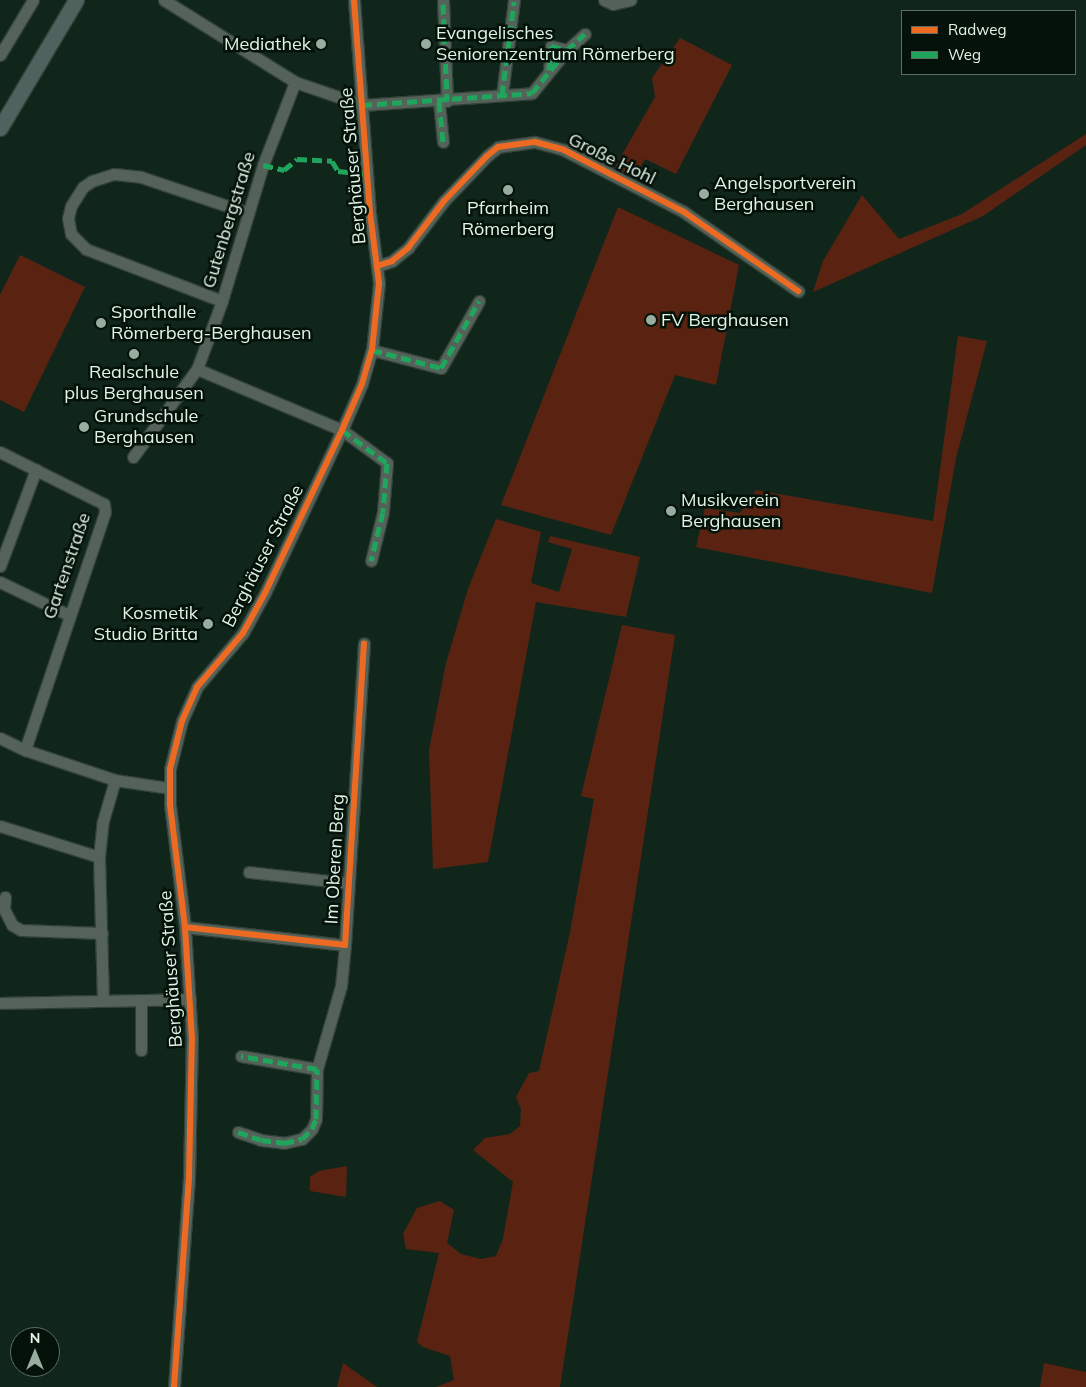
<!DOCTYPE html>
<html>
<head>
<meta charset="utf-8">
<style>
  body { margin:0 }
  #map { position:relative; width:1086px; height:1387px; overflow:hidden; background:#11261b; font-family:Mulish,sans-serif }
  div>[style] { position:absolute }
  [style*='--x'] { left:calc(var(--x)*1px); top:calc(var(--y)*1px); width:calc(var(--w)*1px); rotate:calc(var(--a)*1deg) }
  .green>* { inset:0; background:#5a2311 }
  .roads { filter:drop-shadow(1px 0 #324138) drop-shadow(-1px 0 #324138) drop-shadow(0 1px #324138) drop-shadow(0 -1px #324138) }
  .minor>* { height:11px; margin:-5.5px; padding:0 5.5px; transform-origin:5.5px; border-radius:5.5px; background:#546259 }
  .major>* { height:15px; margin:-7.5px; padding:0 7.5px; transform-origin:7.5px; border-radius:7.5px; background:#50625d }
  .quiet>* { height:5px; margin-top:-2.5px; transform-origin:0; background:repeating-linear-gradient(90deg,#20a55d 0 10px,transparent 0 15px) }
  .cycleway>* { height:6px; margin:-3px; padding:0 3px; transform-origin:3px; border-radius:3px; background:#ed6a23 }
  .dots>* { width:14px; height:14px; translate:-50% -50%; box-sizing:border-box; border:2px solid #05120a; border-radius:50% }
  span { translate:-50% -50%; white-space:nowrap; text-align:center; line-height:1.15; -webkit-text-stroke:5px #05120a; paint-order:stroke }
  .poi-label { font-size:18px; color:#e1f5e7 }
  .left { translate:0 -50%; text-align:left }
  .right { translate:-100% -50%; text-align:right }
  .street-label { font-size:18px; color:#e1f5e7 }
  .legend { position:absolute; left:901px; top:10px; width:175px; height:65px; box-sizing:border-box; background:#05120a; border:1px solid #5d6d62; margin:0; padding:6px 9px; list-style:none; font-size:15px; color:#e1f5e7 }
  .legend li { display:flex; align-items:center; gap:10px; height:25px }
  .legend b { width:25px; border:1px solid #5d6d62 }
  .north { position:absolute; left:10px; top:1327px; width:50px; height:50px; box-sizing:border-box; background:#05120a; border:1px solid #5d6d62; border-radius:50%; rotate:0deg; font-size:14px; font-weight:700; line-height:20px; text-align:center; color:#e1f5e7 }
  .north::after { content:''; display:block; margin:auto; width:18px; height:22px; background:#98ada0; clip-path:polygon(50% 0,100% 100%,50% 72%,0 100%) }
</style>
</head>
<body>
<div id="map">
  <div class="green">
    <i style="clip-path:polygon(680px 38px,732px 65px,676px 174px,645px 159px,634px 178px,615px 167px,655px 97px,652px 78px)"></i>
    <i style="clip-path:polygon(1086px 134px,1086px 145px,983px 216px,813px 292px,823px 261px,862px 195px,899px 239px,962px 214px)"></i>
    <i style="clip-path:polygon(618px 207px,739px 265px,716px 385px,675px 375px,611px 535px,501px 505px)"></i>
    <i style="clip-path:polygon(20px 255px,85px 287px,24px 412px,0 400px,0 295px)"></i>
    <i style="clip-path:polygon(958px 336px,987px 341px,956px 458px,932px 593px,696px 547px,705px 508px,740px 513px,756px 490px,933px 521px)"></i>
    <i style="clip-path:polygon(496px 519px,541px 532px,531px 583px,559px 592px,572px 549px,548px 542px,550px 536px,640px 557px,626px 617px,536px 602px,488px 862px,433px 869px,429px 750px,446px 663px,468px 589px)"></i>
    <i style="clip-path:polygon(622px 625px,675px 635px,560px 1387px,436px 1387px,454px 1380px,450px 1356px,423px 1347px,417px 1342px,439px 1253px,406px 1249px,403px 1234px,417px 1208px,440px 1201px,454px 1210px,447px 1243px,461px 1254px,481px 1259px,496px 1256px,503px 1239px,513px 1182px,473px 1150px,485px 1138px,510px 1134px,520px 1126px,521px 1109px,516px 1097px,529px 1073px,539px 1071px,570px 932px,594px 799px,581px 796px)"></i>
    <i style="clip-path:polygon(347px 1166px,346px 1197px,310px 1191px,310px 1177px,319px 1171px)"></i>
    <i style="clip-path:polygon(343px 1363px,377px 1387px,337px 1387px)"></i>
    <i style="clip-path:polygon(1044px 1363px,1086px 1372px,1086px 1387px,1040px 1387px)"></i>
  </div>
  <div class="roads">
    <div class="minor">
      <i style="--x:164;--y:0;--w:155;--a:32"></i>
      <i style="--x:295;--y:82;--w:71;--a:18.9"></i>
      <i style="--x:362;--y:105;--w:170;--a:-4"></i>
      <i style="--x:532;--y:93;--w:55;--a:-50.9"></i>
      <i style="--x:567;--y:50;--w:24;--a:-42"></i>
      <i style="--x:443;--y:0;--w:101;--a:87.7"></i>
      <i style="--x:604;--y:0;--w:10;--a:24"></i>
      <i style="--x:613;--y:4;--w:18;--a:-13"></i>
      <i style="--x:0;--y:55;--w:64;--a:-59"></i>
      <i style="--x:549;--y:71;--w:25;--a:-85"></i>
      <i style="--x:551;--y:46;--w:16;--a:14"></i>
      <i style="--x:295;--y:82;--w:89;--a:111.1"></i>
      <i style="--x:263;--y:165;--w:142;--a:106.8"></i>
      <i style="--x:222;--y:301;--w:72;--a:110.2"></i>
      <i style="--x:197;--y:369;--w:157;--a:22.8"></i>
      <i style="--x:342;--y:430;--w:56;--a:36.3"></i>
      <i style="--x:387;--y:463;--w:49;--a:94.7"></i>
      <i style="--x:383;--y:512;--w:50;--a:103.8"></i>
      <i style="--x:502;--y:95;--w:96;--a:-82.8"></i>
      <i style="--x:439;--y:102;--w:40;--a:84.3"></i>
      <i style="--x:377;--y:266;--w:16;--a:-18"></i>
      <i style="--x:392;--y:261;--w:21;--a:-39"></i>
      <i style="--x:408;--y:248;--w:59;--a:-52.5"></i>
      <i style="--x:444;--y:201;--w:62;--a:-46.3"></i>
      <i style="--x:487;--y:156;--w:14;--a:-39"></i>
      <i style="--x:498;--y:147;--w:37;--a:-8"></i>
      <i style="--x:535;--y:142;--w:30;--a:15"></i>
      <i style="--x:564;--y:150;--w:135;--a:27.3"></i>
      <i style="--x:684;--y:212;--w:139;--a:34.7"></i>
      <i style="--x:222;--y:301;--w:146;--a:-159.1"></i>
      <i style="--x:86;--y:249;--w:21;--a:-135"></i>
      <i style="--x:71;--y:234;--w:16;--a:-101"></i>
      <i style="--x:68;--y:218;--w:12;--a:-76"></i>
      <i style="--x:71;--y:206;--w:22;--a:-58"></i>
      <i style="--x:83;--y:187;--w:11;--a:-34"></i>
      <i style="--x:92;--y:181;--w:23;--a:-18"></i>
      <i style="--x:114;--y:174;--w:27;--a:6"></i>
      <i style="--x:141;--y:177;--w:113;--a:18.6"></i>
      <i style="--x:372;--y:350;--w:71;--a:14.6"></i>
      <i style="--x:441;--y:368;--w:77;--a:-60.4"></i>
      <i style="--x:0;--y:452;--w:116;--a:26.6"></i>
      <i style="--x:104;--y:504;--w:8;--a:83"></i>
      <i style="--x:105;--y:512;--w:251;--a:108.6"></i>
      <i style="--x:133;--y:457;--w:109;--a:-54"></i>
      <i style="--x:0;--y:566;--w:103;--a:-69.6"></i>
      <i style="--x:0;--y:582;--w:76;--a:25.6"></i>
      <i style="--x:0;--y:738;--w:28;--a:26"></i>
      <i style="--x:25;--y:750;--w:95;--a:18.4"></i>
      <i style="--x:115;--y:780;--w:55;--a:8.4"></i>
      <i style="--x:0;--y:826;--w:104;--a:17.4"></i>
      <i style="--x:99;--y:857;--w:143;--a:88.4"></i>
      <i style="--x:99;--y:857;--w:36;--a:-84"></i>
      <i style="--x:103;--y:821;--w:43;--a:-73.7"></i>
      <i style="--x:249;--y:872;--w:99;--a:6.4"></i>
      <i style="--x:5;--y:897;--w:12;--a:95"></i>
      <i style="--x:4;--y:909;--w:18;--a:63"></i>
      <i style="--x:12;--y:925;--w:10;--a:29"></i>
      <i style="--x:21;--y:930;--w:81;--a:2.1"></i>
      <i style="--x:185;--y:927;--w:161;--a:6.4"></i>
      <i style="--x:345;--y:945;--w:302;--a:-86.4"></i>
      <i style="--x:141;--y:1000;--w:50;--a:90"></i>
      <i style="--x:0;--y:1003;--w:190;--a:-1.2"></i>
      <i style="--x:317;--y:1069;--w:86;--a:-73.9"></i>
      <i style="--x:341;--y:986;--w:41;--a:-84.4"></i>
      <i style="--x:238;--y:1132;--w:24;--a:19"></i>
      <i style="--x:261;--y:1140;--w:23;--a:7"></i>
      <i style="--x:284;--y:1143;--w:18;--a:-13"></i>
      <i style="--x:302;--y:1139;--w:14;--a:-45"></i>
      <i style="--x:312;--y:1129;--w:11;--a:-68"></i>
      <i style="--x:316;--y:1119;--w:50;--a:-88.9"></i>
      <i style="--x:317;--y:1069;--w:77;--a:-170.3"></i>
      <i style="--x:174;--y:1387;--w:210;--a:-85.9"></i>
      <i style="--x:189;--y:1178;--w:139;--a:-88.8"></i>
      <i style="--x:192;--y:1039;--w:112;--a:-93.6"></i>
      <i style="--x:185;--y:927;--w:124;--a:-97"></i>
      <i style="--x:170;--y:804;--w:35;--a:-90"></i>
      <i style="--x:170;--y:769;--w:49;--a:-76"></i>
      <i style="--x:182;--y:721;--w:37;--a:-66"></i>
      <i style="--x:197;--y:687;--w:71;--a:-49.6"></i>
      <i style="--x:243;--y:633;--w:46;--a:-61.2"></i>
      <i style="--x:265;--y:593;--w:180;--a:-64.7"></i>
      <i style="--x:342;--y:430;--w:50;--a:-66.5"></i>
      <i style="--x:362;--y:384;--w:35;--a:-74"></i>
      <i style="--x:372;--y:350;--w:67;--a:-84"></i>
      <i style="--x:379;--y:283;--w:71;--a:-97.3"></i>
      <i style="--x:370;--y:213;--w:214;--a:-94.3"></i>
    </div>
    <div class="major">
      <i style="--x:0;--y:128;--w:149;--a:-59.3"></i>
    </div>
  </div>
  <div class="quiet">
    <i style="--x:443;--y:4;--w:97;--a:87.6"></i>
    <i style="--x:549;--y:70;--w:24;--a:-85"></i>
    <i style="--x:551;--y:46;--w:16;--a:14"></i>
    <i style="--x:502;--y:95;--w:94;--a:-82.6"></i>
    <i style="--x:439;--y:102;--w:40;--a:84.3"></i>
    <i style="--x:362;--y:105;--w:170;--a:-4"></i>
    <i style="--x:532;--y:93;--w:55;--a:-50.9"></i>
    <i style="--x:567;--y:50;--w:24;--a:-42"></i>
    <i style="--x:263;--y:165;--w:22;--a:13"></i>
    <i style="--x:284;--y:170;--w:17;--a:-40"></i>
    <i style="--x:297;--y:159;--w:35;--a:3"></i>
    <i style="--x:332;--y:161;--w:12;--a:59"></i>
    <i style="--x:338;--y:171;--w:29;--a:6"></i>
    <i style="--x:372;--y:350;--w:71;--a:14.6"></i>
    <i style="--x:441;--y:368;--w:77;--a:-60.4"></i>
    <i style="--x:342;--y:430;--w:56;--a:36.3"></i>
    <i style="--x:387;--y:463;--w:49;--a:94.7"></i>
    <i style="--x:383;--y:512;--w:50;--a:103.8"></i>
    <i style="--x:238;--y:1132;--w:24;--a:19"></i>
    <i style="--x:261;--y:1140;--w:23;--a:7"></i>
    <i style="--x:284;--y:1143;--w:18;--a:-13"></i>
    <i style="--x:302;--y:1139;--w:14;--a:-45"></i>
    <i style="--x:312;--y:1129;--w:11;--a:-68"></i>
    <i style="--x:316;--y:1119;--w:50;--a:-88.9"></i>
    <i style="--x:317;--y:1069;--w:77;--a:-170.3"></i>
  </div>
  <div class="cycleway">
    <i style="--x:377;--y:266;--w:16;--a:-18"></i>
    <i style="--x:392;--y:261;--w:21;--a:-39"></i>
    <i style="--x:408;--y:248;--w:59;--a:-52.5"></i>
    <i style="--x:444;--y:201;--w:62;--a:-46.3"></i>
    <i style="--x:487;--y:156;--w:14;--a:-39"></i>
    <i style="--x:498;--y:147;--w:37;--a:-8"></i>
    <i style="--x:535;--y:142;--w:30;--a:15"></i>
    <i style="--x:564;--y:150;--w:135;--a:27.3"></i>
    <i style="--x:684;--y:212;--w:139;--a:34.7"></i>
    <i style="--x:185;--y:927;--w:161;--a:6.4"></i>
    <i style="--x:345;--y:945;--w:302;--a:-86.4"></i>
    <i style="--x:174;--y:1387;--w:210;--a:-85.9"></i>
    <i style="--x:189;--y:1178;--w:139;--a:-88.8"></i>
    <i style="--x:192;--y:1039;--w:112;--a:-93.6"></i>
    <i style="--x:185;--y:927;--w:124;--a:-97"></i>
    <i style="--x:170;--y:804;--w:35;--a:-90"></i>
    <i style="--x:170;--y:769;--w:49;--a:-76"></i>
    <i style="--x:182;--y:721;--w:37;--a:-66"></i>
    <i style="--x:197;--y:687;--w:71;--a:-49.6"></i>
    <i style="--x:243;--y:633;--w:46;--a:-61.2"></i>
    <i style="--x:265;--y:593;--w:180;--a:-64.7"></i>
    <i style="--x:342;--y:430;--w:50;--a:-66.5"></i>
    <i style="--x:362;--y:384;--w:35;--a:-74"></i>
    <i style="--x:372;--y:350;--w:67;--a:-84"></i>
    <i style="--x:379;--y:283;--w:71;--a:-97.3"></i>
    <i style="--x:370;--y:213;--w:214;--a:-94.3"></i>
  </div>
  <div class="dots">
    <i style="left:321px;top:44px;background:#98ada0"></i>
    <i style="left:426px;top:44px;background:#98ada0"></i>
    <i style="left:508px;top:190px;background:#98ada0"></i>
    <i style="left:704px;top:194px;background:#98ada0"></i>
    <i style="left:651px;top:320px;background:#98ada0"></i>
    <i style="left:101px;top:323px;background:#98ada0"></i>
    <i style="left:134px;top:354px;background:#98ada0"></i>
    <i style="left:84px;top:427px;background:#98ada0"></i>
    <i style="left:671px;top:511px;background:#98ada0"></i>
    <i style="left:208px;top:624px;background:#98ada0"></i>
  </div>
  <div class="poi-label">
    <span class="left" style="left:436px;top:44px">Evangelisches<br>Seniorenzentrum Römerberg</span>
    <span class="right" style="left:311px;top:44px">Mediathek</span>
    <span class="left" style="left:714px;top:194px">Angelsportverein<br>Berghausen</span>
    <span style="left:508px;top:219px">Pfarrheim<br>Römerberg</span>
    <span class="left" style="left:111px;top:323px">Sporthalle<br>Römerberg-Berghausen</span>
    <span class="left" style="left:661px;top:320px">FV Berghausen</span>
    <span style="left:134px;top:383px">Realschule<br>plus Berghausen</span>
    <span class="left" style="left:94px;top:427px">Grundschule<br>Berghausen</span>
    <span class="left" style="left:681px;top:511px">Musikverein<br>Berghausen</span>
    <span class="right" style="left:198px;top:624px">Kosmetik<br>Studio Britta</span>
  </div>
  <div class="street-label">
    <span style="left:612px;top:159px;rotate:26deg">Große Hohl</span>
    <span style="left:353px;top:166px;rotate:-95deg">Berghäuser Straße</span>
    <span style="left:229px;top:220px;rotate:-73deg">Gutenbergstraße</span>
    <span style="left:263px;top:556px;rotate:-63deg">Berghäuser Straße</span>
    <span style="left:67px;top:566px;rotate:-71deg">Gartenstraße</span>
    <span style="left:335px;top:859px;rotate:-87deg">Im Oberen Berg</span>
    <span style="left:171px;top:969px;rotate:-94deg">Berghäuser Straße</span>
  </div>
  <ul class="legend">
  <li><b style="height:6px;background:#ed6a23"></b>Radweg</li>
  <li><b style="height:6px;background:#20a55d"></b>Weg</li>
  </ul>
  <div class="north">N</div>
</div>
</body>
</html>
